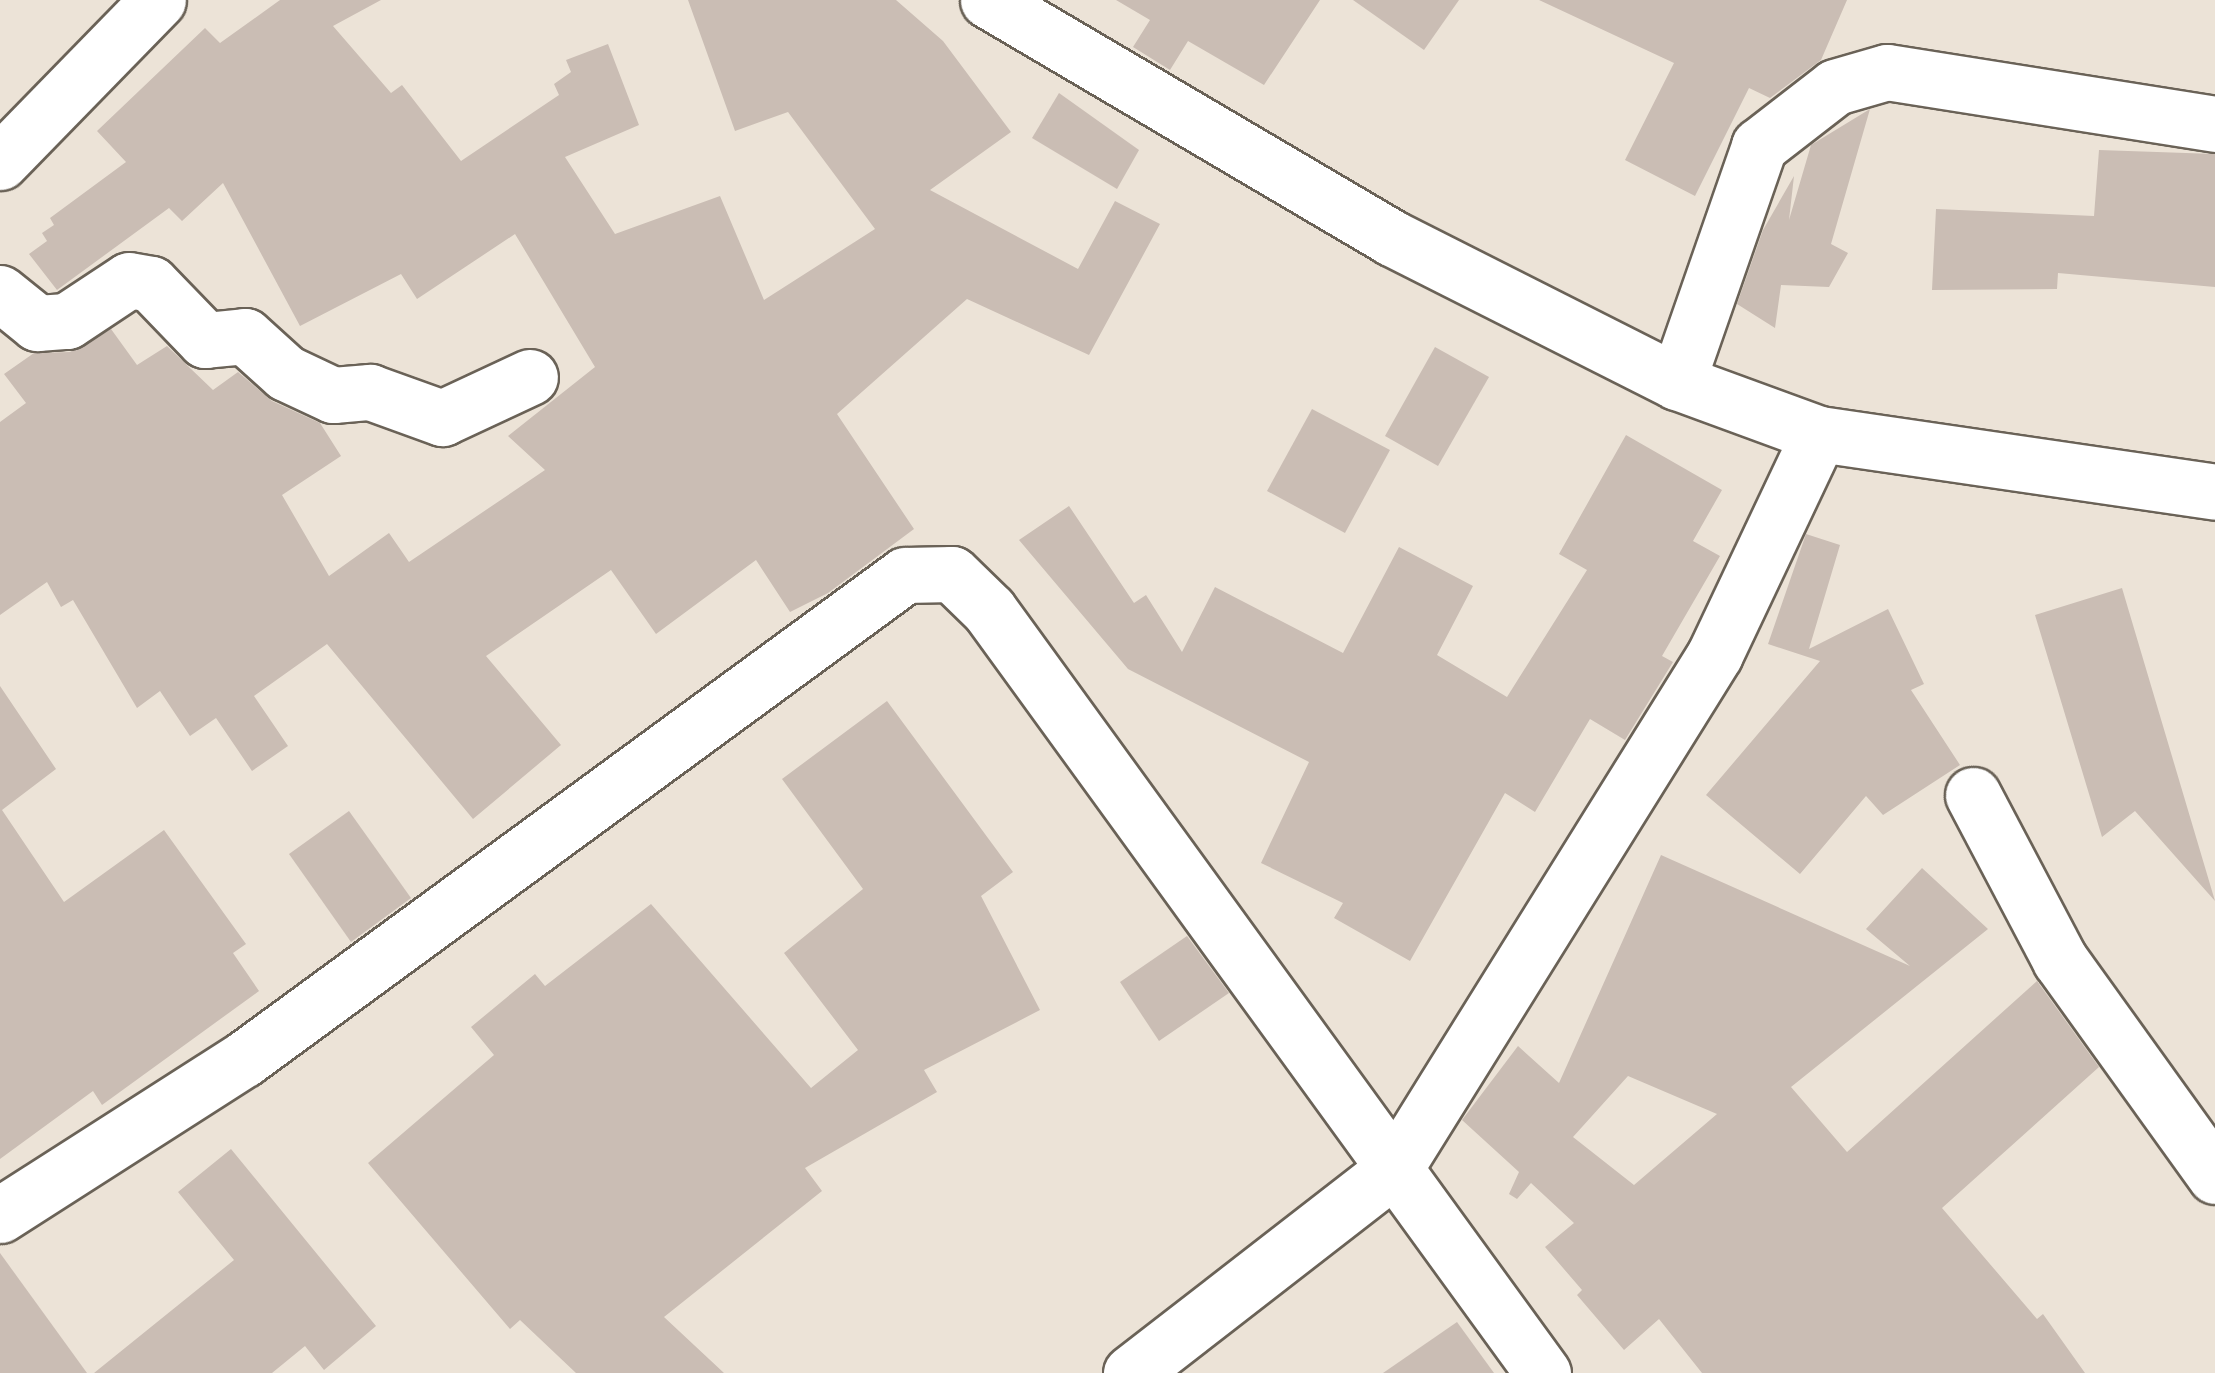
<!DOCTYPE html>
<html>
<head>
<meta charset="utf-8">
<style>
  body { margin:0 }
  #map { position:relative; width:2215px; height:1373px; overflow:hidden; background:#ece3d7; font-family:Arial,sans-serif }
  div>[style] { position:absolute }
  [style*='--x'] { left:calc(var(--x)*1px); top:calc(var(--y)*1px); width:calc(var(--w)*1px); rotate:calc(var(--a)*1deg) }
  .building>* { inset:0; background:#cabdb4 }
  .roads { filter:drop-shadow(2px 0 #6a6257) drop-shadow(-2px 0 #6a6257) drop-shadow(0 2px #6a6257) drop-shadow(0 -2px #6a6257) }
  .minor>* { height:55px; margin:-27.5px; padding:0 27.5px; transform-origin:27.5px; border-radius:27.5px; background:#fff }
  span { translate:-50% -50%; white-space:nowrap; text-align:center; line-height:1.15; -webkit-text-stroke:10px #ece3d7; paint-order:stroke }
</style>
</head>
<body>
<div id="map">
  <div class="building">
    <i style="clip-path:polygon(280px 0,381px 0,333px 26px,391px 93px,402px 85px,461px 161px,559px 95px,554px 84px,571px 72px,566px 60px,608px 44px,639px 125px,565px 157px,615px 234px,720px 196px,764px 300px,875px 229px,788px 112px,735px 131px,688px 0,896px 0,943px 41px,1011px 132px,930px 190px,1078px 269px,1115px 201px,1160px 224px,1089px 355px,967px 299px,837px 414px,914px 529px,828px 593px,790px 612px,756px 560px,656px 634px,611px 570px,486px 656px,561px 745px,473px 819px,327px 644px,254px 696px,288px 746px,252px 771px,216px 718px,190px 736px,160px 691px,137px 708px,73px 600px,61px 607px,47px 582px,0 615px,0 422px,26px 403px,4px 374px,34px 353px,70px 352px,111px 329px,137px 365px,167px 346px,213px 390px,238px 372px,272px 401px,320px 423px,341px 456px,282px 495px,329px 576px,389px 533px,409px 562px,545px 470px,508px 436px,595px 367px,515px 234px,417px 299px,401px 274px,300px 326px,223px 183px,182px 221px,169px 208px,57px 290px,29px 254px,47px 241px,42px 233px,54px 225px,50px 218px,126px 162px,97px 131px,205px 28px,220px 43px)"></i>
    <i style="clip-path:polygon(1116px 0,1320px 0,1264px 85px,1188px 41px,1170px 70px,1133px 47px,1150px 20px)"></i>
    <i style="clip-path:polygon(1353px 0,1459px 0,1424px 50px)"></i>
    <i style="clip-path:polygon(1539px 0,1847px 0,1821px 60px,1770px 98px,1749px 88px,1695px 196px,1625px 160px,1674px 63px)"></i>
    <i style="clip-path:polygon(1059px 93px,1139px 150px,1117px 189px,1032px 138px)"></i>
    <i style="clip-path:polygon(1870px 109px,1831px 244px,1848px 253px,1829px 287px,1781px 285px,1775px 328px,1737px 304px,1763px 230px,1794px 176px,1789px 220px,1811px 145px)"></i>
    <i style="clip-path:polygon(2099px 150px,2215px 154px,2215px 287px,2058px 273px,2057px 289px,1932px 290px,1936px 209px,2094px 216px)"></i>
    <i style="clip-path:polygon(1435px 347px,1489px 377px,1438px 466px,1385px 436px)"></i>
    <i style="clip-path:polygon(1312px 409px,1390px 450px,1345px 533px,1267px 491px)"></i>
    <i style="clip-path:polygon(1626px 435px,1722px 490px,1693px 541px,1720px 556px,1662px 656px,1673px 662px,1625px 740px,1590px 719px,1535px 812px,1505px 793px,1410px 961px,1334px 918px,1343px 903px,1261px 863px,1309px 762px,1128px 669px,1019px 540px,1069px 506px,1134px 603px,1146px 595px,1182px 652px,1215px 587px,1343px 653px,1399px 547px,1473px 586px,1437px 655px,1507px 697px,1587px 570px,1559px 554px)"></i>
    <i style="clip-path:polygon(1806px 534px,1840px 545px,1809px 649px,1888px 609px,1924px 684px,1911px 690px,1960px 765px,1883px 815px,1866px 796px,1800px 874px,1706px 795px,1820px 661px,1768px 644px)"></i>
    <i style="clip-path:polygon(2122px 588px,2215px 901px,2135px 811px,2102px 837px,2035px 615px)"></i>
    <i style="clip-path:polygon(0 686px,56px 769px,2px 810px,64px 902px,164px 830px,246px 944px,233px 953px,259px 991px,102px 1105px,93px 1091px,0 1159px)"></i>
    <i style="clip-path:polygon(887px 701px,1013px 872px,981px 896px,1040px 1010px,924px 1070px,937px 1092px,805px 1168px,822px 1191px,664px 1317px,724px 1373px,576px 1373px,520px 1320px,510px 1329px,368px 1163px,494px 1055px,471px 1027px,535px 974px,545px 986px,651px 904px,811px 1088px,858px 1050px,784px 953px,863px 889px,782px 779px)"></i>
    <i style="clip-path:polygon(349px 811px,411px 898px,351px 942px,289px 854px)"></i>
    <i style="clip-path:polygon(evenodd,1661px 855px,1910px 966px,1866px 929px,1922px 868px,1988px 929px,1791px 1087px,1847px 1152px,2037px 981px,2099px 1067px,1942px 1208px,2037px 1319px,2043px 1314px,2085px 1373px,1702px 1373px,1659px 1319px,1624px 1350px,1577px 1295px,1582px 1290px,1545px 1247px,1574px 1223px,1531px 1183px,1517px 1199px,1509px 1194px,1519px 1172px,1462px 1120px,1518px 1046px,1559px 1083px,1661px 855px,1628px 1076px,1717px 1114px,1634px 1185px,1573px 1137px,1628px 1076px)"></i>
    <i style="clip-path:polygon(1187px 936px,1229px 993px,1159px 1041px,1120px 982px)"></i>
    <i style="clip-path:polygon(231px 1149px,376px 1326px,324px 1370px,305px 1346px,272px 1373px,94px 1373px,234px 1260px,178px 1192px)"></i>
    <i style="clip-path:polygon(0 1253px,87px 1373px,0 1373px)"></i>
    <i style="clip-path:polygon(1457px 1322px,1494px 1373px,1383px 1373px)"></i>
  </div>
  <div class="roads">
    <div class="minor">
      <i style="--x:988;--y:0;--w:469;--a:30.5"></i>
      <i style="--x:1392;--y:238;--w:319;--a:26.8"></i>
      <i style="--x:1677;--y:382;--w:151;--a:20.1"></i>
      <i style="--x:1819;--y:434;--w:400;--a:8.3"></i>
      <i style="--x:0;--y:162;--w:226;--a:-45.7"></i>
      <i style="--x:0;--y:293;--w:48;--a:39"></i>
      <i style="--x:37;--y:323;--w:30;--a:-4"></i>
      <i style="--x:67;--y:321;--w:74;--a:-33.5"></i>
      <i style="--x:129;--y:280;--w:22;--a:10"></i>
      <i style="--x:151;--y:284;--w:78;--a:46"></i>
      <i style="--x:205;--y:340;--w:40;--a:-5.7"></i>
      <i style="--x:245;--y:336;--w:55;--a:42.1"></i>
      <i style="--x:286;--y:373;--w:52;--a:25.1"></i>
      <i style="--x:333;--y:395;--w:37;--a:-5"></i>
      <i style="--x:370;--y:392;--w:77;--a:19.9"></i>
      <i style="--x:442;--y:418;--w:97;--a:-25"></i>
      <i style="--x:1677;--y:382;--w:250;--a:-70.8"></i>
      <i style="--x:1759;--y:146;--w:96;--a:-37.8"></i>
      <i style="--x:1835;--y:87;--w:54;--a:-16.1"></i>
      <i style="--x:1887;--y:72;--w:332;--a:9"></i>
      <i style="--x:1973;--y:795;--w:187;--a:62.2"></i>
      <i style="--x:2060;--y:960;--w:266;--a:54.3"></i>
      <i style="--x:0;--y:1215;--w:290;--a:-32.6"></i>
      <i style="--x:244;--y:1059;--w:819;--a:-36.21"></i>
      <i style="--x:905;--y:575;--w:47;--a:-1.2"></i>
      <i style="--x:952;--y:574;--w:52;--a:44.2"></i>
      <i style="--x:989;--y:610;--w:943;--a:54.02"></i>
      <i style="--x:1131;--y:1373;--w:334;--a:-37.8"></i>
      <i style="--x:1395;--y:1168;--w:605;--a:-58.09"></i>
      <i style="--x:1715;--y:654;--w:243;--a:-64.7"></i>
    </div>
  </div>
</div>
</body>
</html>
